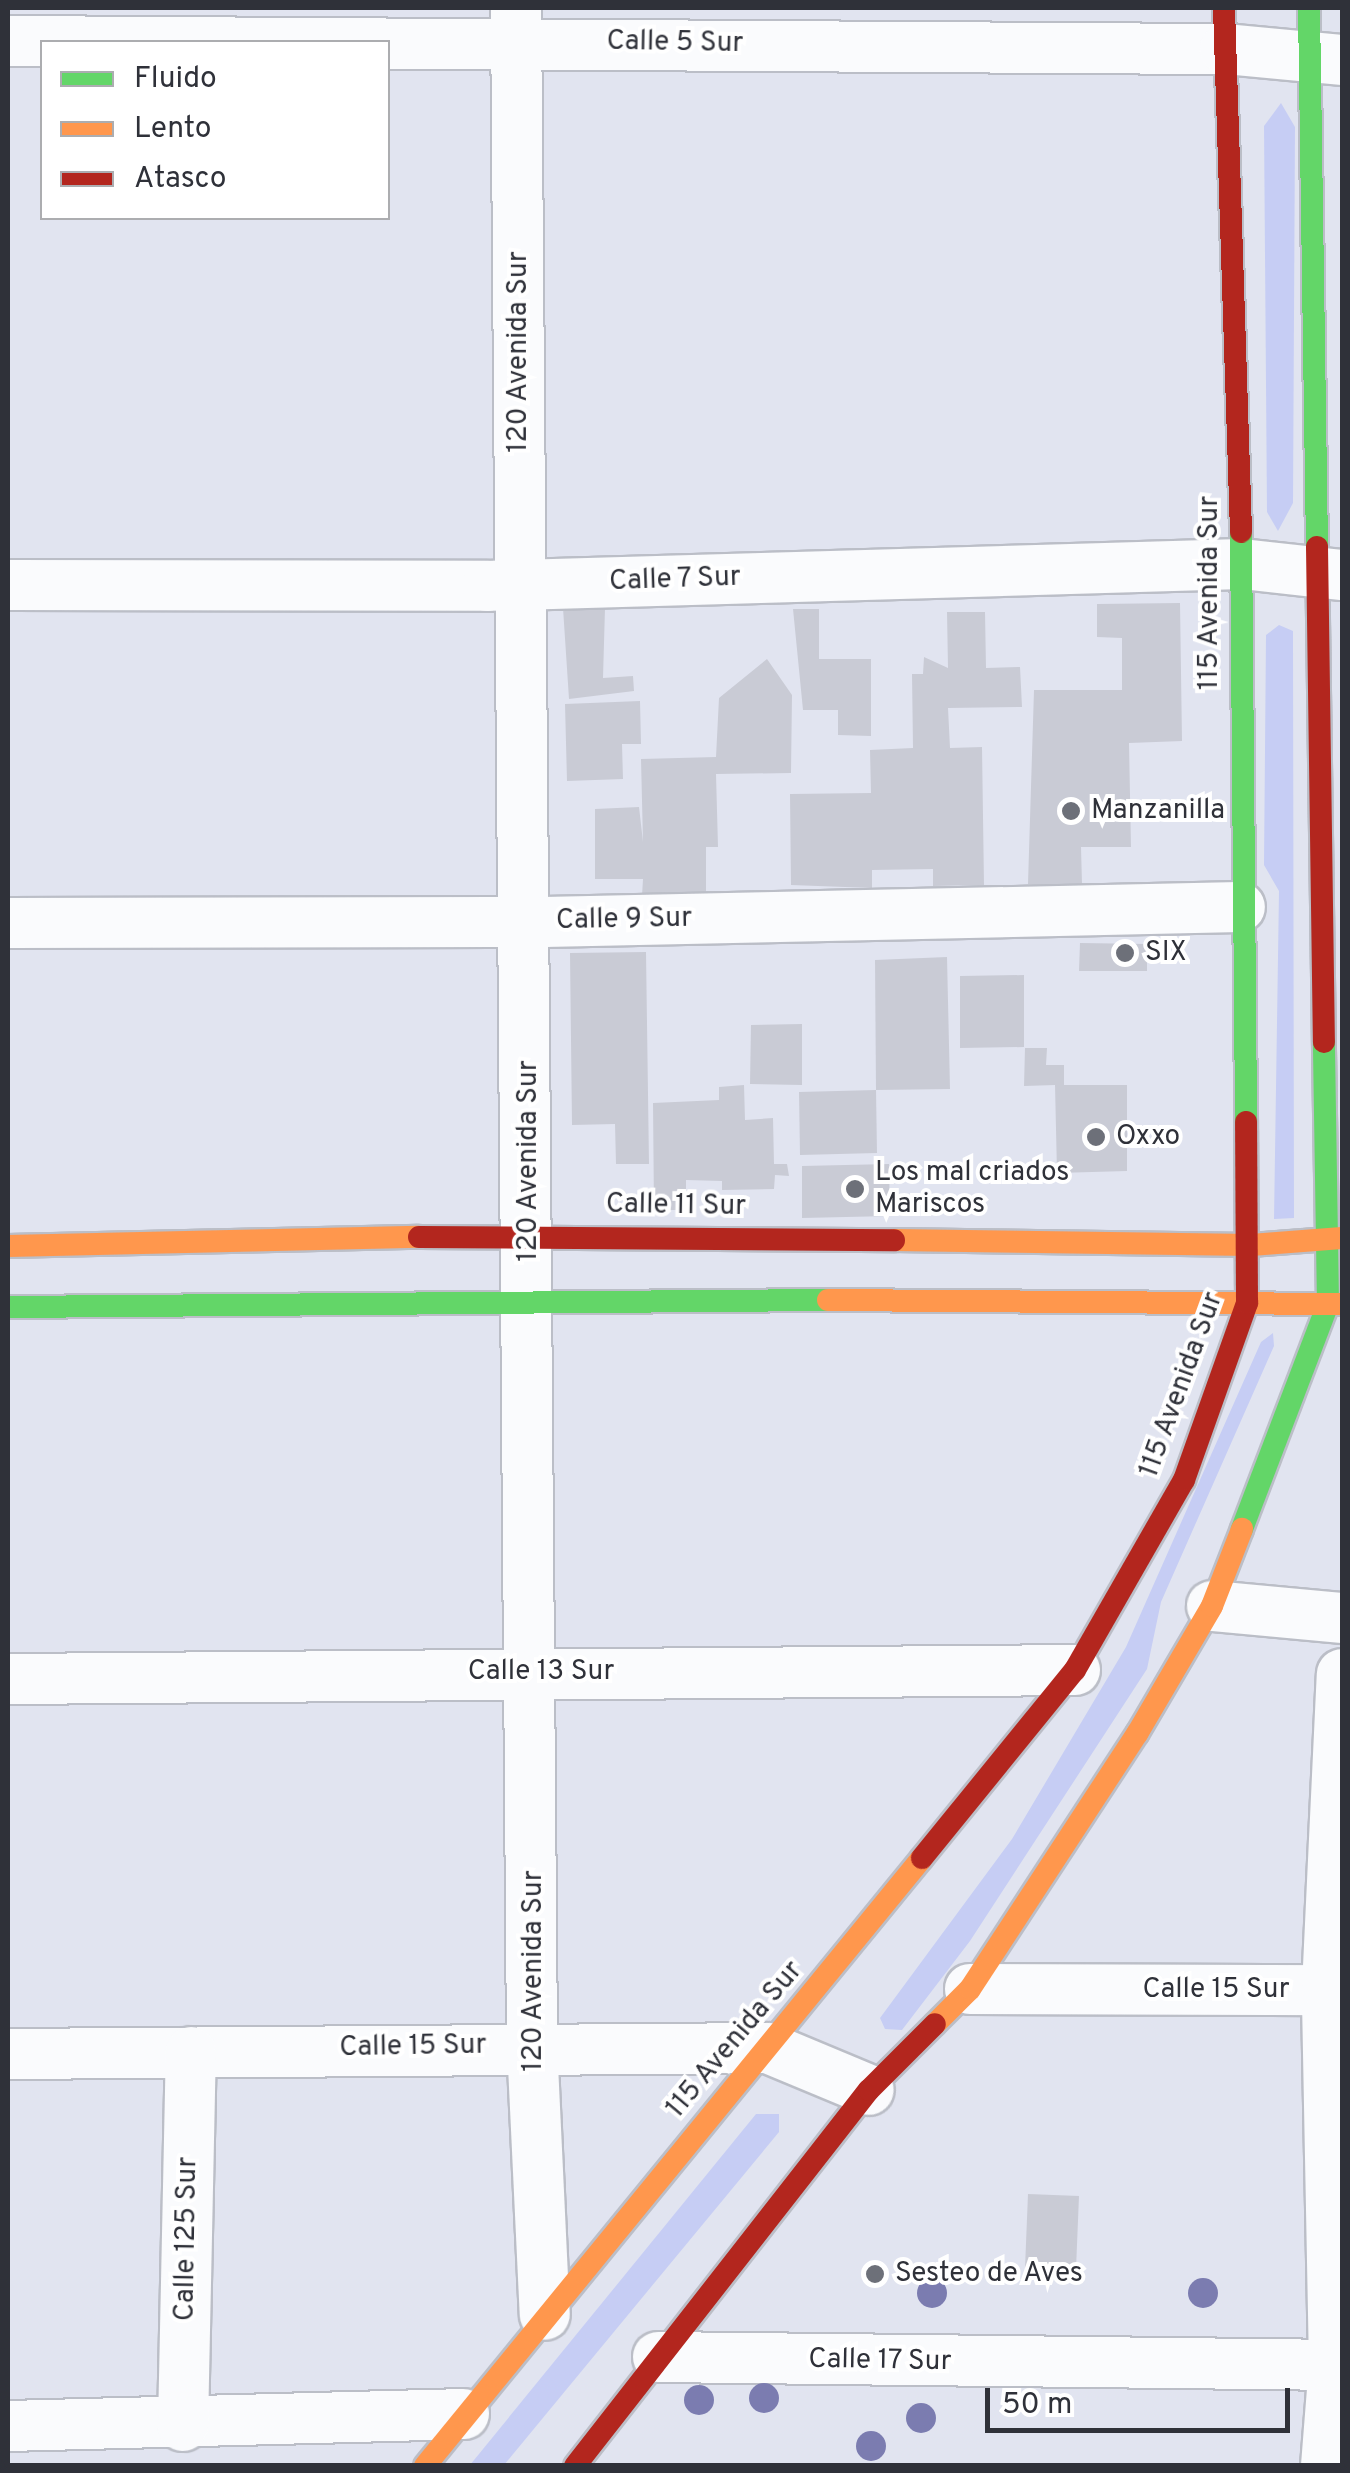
<!DOCTYPE html>
<html>
<head>
<meta charset="utf-8">
<style>
  body { margin:0 }
  #map { position:relative; width:1350px; height:2473px; overflow:hidden; background:#e1e4f0; font-family:Overpass,sans-serif }
  div>[style] { position:absolute }
  [style*='--x'] { left:calc(var(--x)*1px); top:calc(var(--y)*1px); width:calc(var(--w)*1px); rotate:calc(var(--a)*1deg) }
  .green>* { inset:0; background:#c6cdf4 }
  .building>* { inset:0; background:#c9cbd5 }
  .roads { filter:drop-shadow(2px 0 #bbbec7) drop-shadow(-2px 0 #bbbec7) drop-shadow(0 2px #bbbec7) drop-shadow(0 -2px #bbbec7) }
  .street>* { height:50px; margin:-25px; padding:0 25px; transform-origin:25px; border-radius:25px; background:#fafbfd }
  .fast>* { height:22px; margin:-11px; padding:0 11px; transform-origin:11px; border-radius:11px; background:#63d668 }
  .slow>* { height:22px; margin:-11px; padding:0 11px; transform-origin:11px; border-radius:11px; background:#ff974d }
  .jam>* { height:22px; margin:-11px; padding:0 11px; transform-origin:11px; border-radius:11px; background:#b3261e }
  .trees>* { width:30px; height:30px; margin:-15px; border-radius:50%; background:#7b7cb0 }
  .dots>* { width:28px; height:28px; translate:-50% -50%; box-sizing:border-box; border:5px solid #fff; border-radius:50% }
  span { translate:-50% -50%; white-space:nowrap; text-align:center; line-height:1.15; -webkit-text-stroke:8px #fff; paint-order:stroke }
  .street-label { font-size:28px; color:#2f3139 }
  .poi-label { font-size:28px; color:#2f3139 }
  .left { translate:0 -50%; text-align:left }
  .frame { position:absolute; inset:0; border:10px solid #2f3139; pointer-events:none }
  .legend { position:absolute; left:40px; top:40px; width:350px; height:180px; box-sizing:border-box; background:#fff; border:2px solid #acadb0; margin:0; padding:12px 18px; list-style:none; font-size:30px; color:#2f3139 }
  .legend li { display:flex; align-items:center; gap:20px; height:50px }
  .legend b { width:50px; border:2px solid #acadb0 }
  .scale { position:absolute; left:985px; top:2388px; width:305px; height:45px; box-sizing:border-box; border:5px solid #2f3139; border-top:0; padding-left:12px; font-size:30px; line-height:35px; white-space:nowrap; color:#2f3139; -webkit-text-stroke:8px #fff; paint-order:stroke }
</style>
</head>
<body>
<div id="map">
  <div class="green">
    <i style="clip-path:polygon(1281px 103px,1295px 127px,1293px 503px,1278px 531px,1267px 512px,1264px 126px)"></i>
    <i style="clip-path:polygon(1279px 625px,1293px 631px,1294px 1218px,1274px 1219px,1279px 891px,1264px 865px,1266px 635px)"></i>
    <i style="clip-path:polygon(1273px 1333px,1274px 1346px,1161px 1602px,1147px 1669px,970px 1941px,902px 2030px,885px 2029px,880px 2018px,1012px 1839px,1126px 1647px,1261px 1342px)"></i>
    <i style="clip-path:polygon(756px 2114px,779px 2114px,779px 2132px,504px 2465px,470px 2465px)"></i>
  </div>
  <div class="building">
    <i style="clip-path:polygon(1180px 603px,1182px 741px,1129px 743px,1131px 847px,1081px 847px,1082px 884px,1028px 884px,1034px 690px,1122px 690px,1122px 638px,1097px 637px,1097px 604px)"></i>
    <i style="clip-path:polygon(563px 608px,605px 608px,603px 678px,633px 676px,634px 691px,569px 699px)"></i>
    <i style="clip-path:polygon(793px 609px,819px 609px,819px 659px,871px 659px,871px 736px,838px 735px,838px 710px,803px 710px)"></i>
    <i style="clip-path:polygon(947px 612px,985px 612px,986px 668px,1020px 667px,1022px 707px,948px 708px,950px 748px,982px 747px,984px 885px,933px 886px,933px 869px,872px 870px,872px 888px,791px 885px,790px 794px,871px 793px,870px 750px,913px 748px,912px 674px,923px 674px,924px 657px,948px 668px)"></i>
    <i style="clip-path:polygon(767px 659px,792px 695px,791px 773px,716px 774px,718px 847px,706px 847px,706px 894px,642px 896px,643px 879px,595px 879px,595px 809px,639px 807px,643px 842px,641px 759px,716px 757px,719px 698px)"></i>
    <i style="clip-path:polygon(640px 701px,641px 744px,622px 744px,623px 779px,567px 781px,565px 704px)"></i>
    <i style="clip-path:polygon(1080px 943px,1147px 944px,1147px 971px,1079px 971px)"></i>
    <i style="clip-path:polygon(646px 952px,649px 1164px,616px 1164px,615px 1124px,572px 1125px,570px 953px)"></i>
    <i style="clip-path:polygon(947px 957px,950px 1089px,876px 1090px,875px 960px)"></i>
    <i style="clip-path:polygon(1024px 975px,1024px 1047px,960px 1048px,960px 976px)"></i>
    <i style="clip-path:polygon(802px 1024px,802px 1085px,750px 1084px,751px 1025px)"></i>
    <i style="clip-path:polygon(1025px 1048px,1047px 1048px,1046px 1065px,1064px 1065px,1064px 1085px,1127px 1085px,1127px 1171px,1057px 1173px,1055px 1085px,1024px 1086px)"></i>
    <i style="clip-path:polygon(744px 1085px,745px 1120px,773px 1118px,774px 1164px,787px 1164px,789px 1176px,775px 1175px,774px 1189px,722px 1190px,722px 1181px,686px 1180px,686px 1210px,654px 1210px,653px 1103px,719px 1100px,719px 1087px)"></i>
    <i style="clip-path:polygon(876px 1090px,877px 1153px,800px 1155px,799px 1092px)"></i>
    <i style="clip-path:polygon(889px 1164px,890px 1216px,802px 1218px,802px 1166px)"></i>
    <i style="clip-path:polygon(1028px 2194px,1079px 2196px,1076px 2269px,1025px 2268px)"></i>
  </div>
  <div class="roads">
    <div class="street">
      <i style="--x:516;--y:8;--w:2036;--a:89.55"></i>
      <i style="--x:532;--y:2044;--w:271;--a:87.3"></i>
      <i style="--x:8;--y:41;--w:1217;--a:0.38"></i>
      <i style="--x:1225;--y:49;--w:118;--a:5.4"></i>
      <i style="--x:8;--y:585;--w:479;--a:0.1"></i>
      <i style="--x:487;--y:586;--w:755;--a:-1.67"></i>
      <i style="--x:1242;--y:564;--w:101;--a:6.3"></i>
      <i style="--x:8;--y:923;--w:536;--a:-0.11"></i>
      <i style="--x:544;--y:922;--w:696;--a:-1.23"></i>
      <i style="--x:1212;--y:1606;--w:131;--a:5.3"></i>
      <i style="--x:8;--y:1679;--w:1067;--a:-0.48"></i>
      <i style="--x:970;--y:1989;--w:372;--a:0.2"></i>
      <i style="--x:8;--y:2054;--w:760;--a:-0.45"></i>
      <i style="--x:768;--y:2048;--w:109;--a:22.6"></i>
      <i style="--x:658;--y:2357;--w:684;--a:0.67"></i>
      <i style="--x:8;--y:2426;--w:456;--a:-1.5"></i>
      <i style="--x:183;--y:2426;--w:374;--a:-88.8"></i>
      <i style="--x:1326;--y:2466;--w:101;--a:-85.5"></i>
      <i style="--x:1334;--y:2365;--w:377;--a:-91.1"></i>
      <i style="--x:1327;--y:1988;--w:314;--a:-87.3"></i>
    </div>
    <div class="fast">
      <i style="--x:1309;--y:8;--w:539;--a:89.15"></i>
      <i style="--x:1241;--y:532;--w:590;--a:89.51"></i>
      <i style="--x:8;--y:1307;--w:820;--a:-0.49"></i>
      <i style="--x:1242;--y:1529;--w:241;--a:-69.1"></i>
      <i style="--x:1328;--y:1304;--w:262;--a:-90.9"></i>
    </div>
    <div class="slow">
      <i style="--x:894;--y:1240;--w:357;--a:0.8"></i>
      <i style="--x:1251;--y:1245;--w:91;--a:-4.4"></i>
      <i style="--x:8;--y:1246;--w:411;--a:-1.3"></i>
      <i style="--x:828;--y:1300;--w:514;--a:0.45"></i>
      <i style="--x:935;--y:2024;--w:49;--a:-45"></i>
      <i style="--x:970;--y:1989;--w:305;--a:-56.8"></i>
      <i style="--x:1137;--y:1734;--w:148;--a:-59.6"></i>
      <i style="--x:1212;--y:1606;--w:83;--a:-68.7"></i>
      <i style="--x:425;--y:2466;--w:785;--a:-50.74"></i>
    </div>
    <div class="jam">
      <i style="--x:1224;--y:8;--w:524;--a:88.14"></i>
      <i style="--x:1317;--y:547;--w:495;--a:89.2"></i>
      <i style="--x:419;--y:1237;--w:475;--a:0.4"></i>
      <i style="--x:922;--y:1858;--w:242;--a:-50.9"></i>
      <i style="--x:1075;--y:1670;--w:219;--a:-60.2"></i>
      <i style="--x:1184;--y:1480;--w:188;--a:-70.4"></i>
      <i style="--x:1247;--y:1303;--w:181;--a:-90.3"></i>
      <i style="--x:575;--y:2466;--w:477;--a:-52"></i>
      <i style="--x:869;--y:2090;--w:93;--a:-45"></i>
    </div>
  </div>
  <div class="trees">
    <i style="left:932px;top:2293px"></i>
    <i style="left:1203px;top:2293px"></i>
    <i style="left:764px;top:2398px"></i>
    <i style="left:699px;top:2400px"></i>
    <i style="left:921px;top:2418px"></i>
    <i style="left:871px;top:2446px"></i>
  </div>
  <div class="dots">
    <i style="left:1071px;top:811px;background:#6d7079"></i>
    <i style="left:1125px;top:953px;background:#6d7079"></i>
    <i style="left:1096px;top:1137px;background:#6d7079"></i>
    <i style="left:855px;top:1189px;background:#6d7079"></i>
    <i style="left:875px;top:2274px;background:#6d7079"></i>
  </div>
  <div class="street-label">
    <span style="left:675px;top:43px;rotate:1deg">Calle 5 Sur</span>
    <span style="left:519px;top:352px;rotate:-90deg">120 Avenida Sur</span>
    <span style="left:675px;top:580px;rotate:-2deg">Calle 7 Sur</span>
    <span style="left:1210px;top:593px;rotate:-90deg">115 Avenida Sur</span>
    <span style="left:624px;top:920px;rotate:-1deg">Calle 9 Sur</span>
    <span style="left:529px;top:1161px;rotate:-90deg">120 Avenida Sur</span>
    <span style="left:676px;top:1206px;rotate:1deg">Calle 11 Sur</span>
    <span style="left:1182px;top:1385px;rotate:-70deg">115 Avenida Sur</span>
    <span style="left:541px;top:1672px">Calle 13 Sur</span>
    <span style="left:534px;top:1971px;rotate:-90deg">120 Avenida Sur</span>
    <span style="left:1216px;top:1990px">Calle 15 Sur</span>
    <span style="left:735px;top:2040px;rotate:-50deg">115 Avenida Sur</span>
    <span style="left:413px;top:2047px;rotate:-1deg">Calle 15 Sur</span>
    <span style="left:187px;top:2239px;rotate:-89deg">Calle 125 Sur</span>
    <span style="left:880px;top:2361px;rotate:1deg">Calle 17 Sur</span>
  </div>
  <div class="poi-label">
    <span class="left" style="left:1091px;top:811px">Manzanilla</span>
    <span class="left" style="left:1145px;top:953px">SIX</span>
    <span class="left" style="left:1116px;top:1137px">Oxxo</span>
    <span class="left" style="left:875px;top:1189px">Los mal criados<br>Mariscos</span>
    <span class="left" style="left:895px;top:2274px">Sesteo de Aves</span>
  </div>
  <div class="frame"></div>
  <ul class="legend">
  <li><b style="height:12px;background:#63d668"></b>Fluido</li>
  <li><b style="height:12px;background:#ff974d"></b>Lento</li>
  <li><b style="height:12px;background:#b3261e"></b>Atasco</li>
  </ul>
  <div class="scale">50 m</div>
</div>
</body>
</html>
